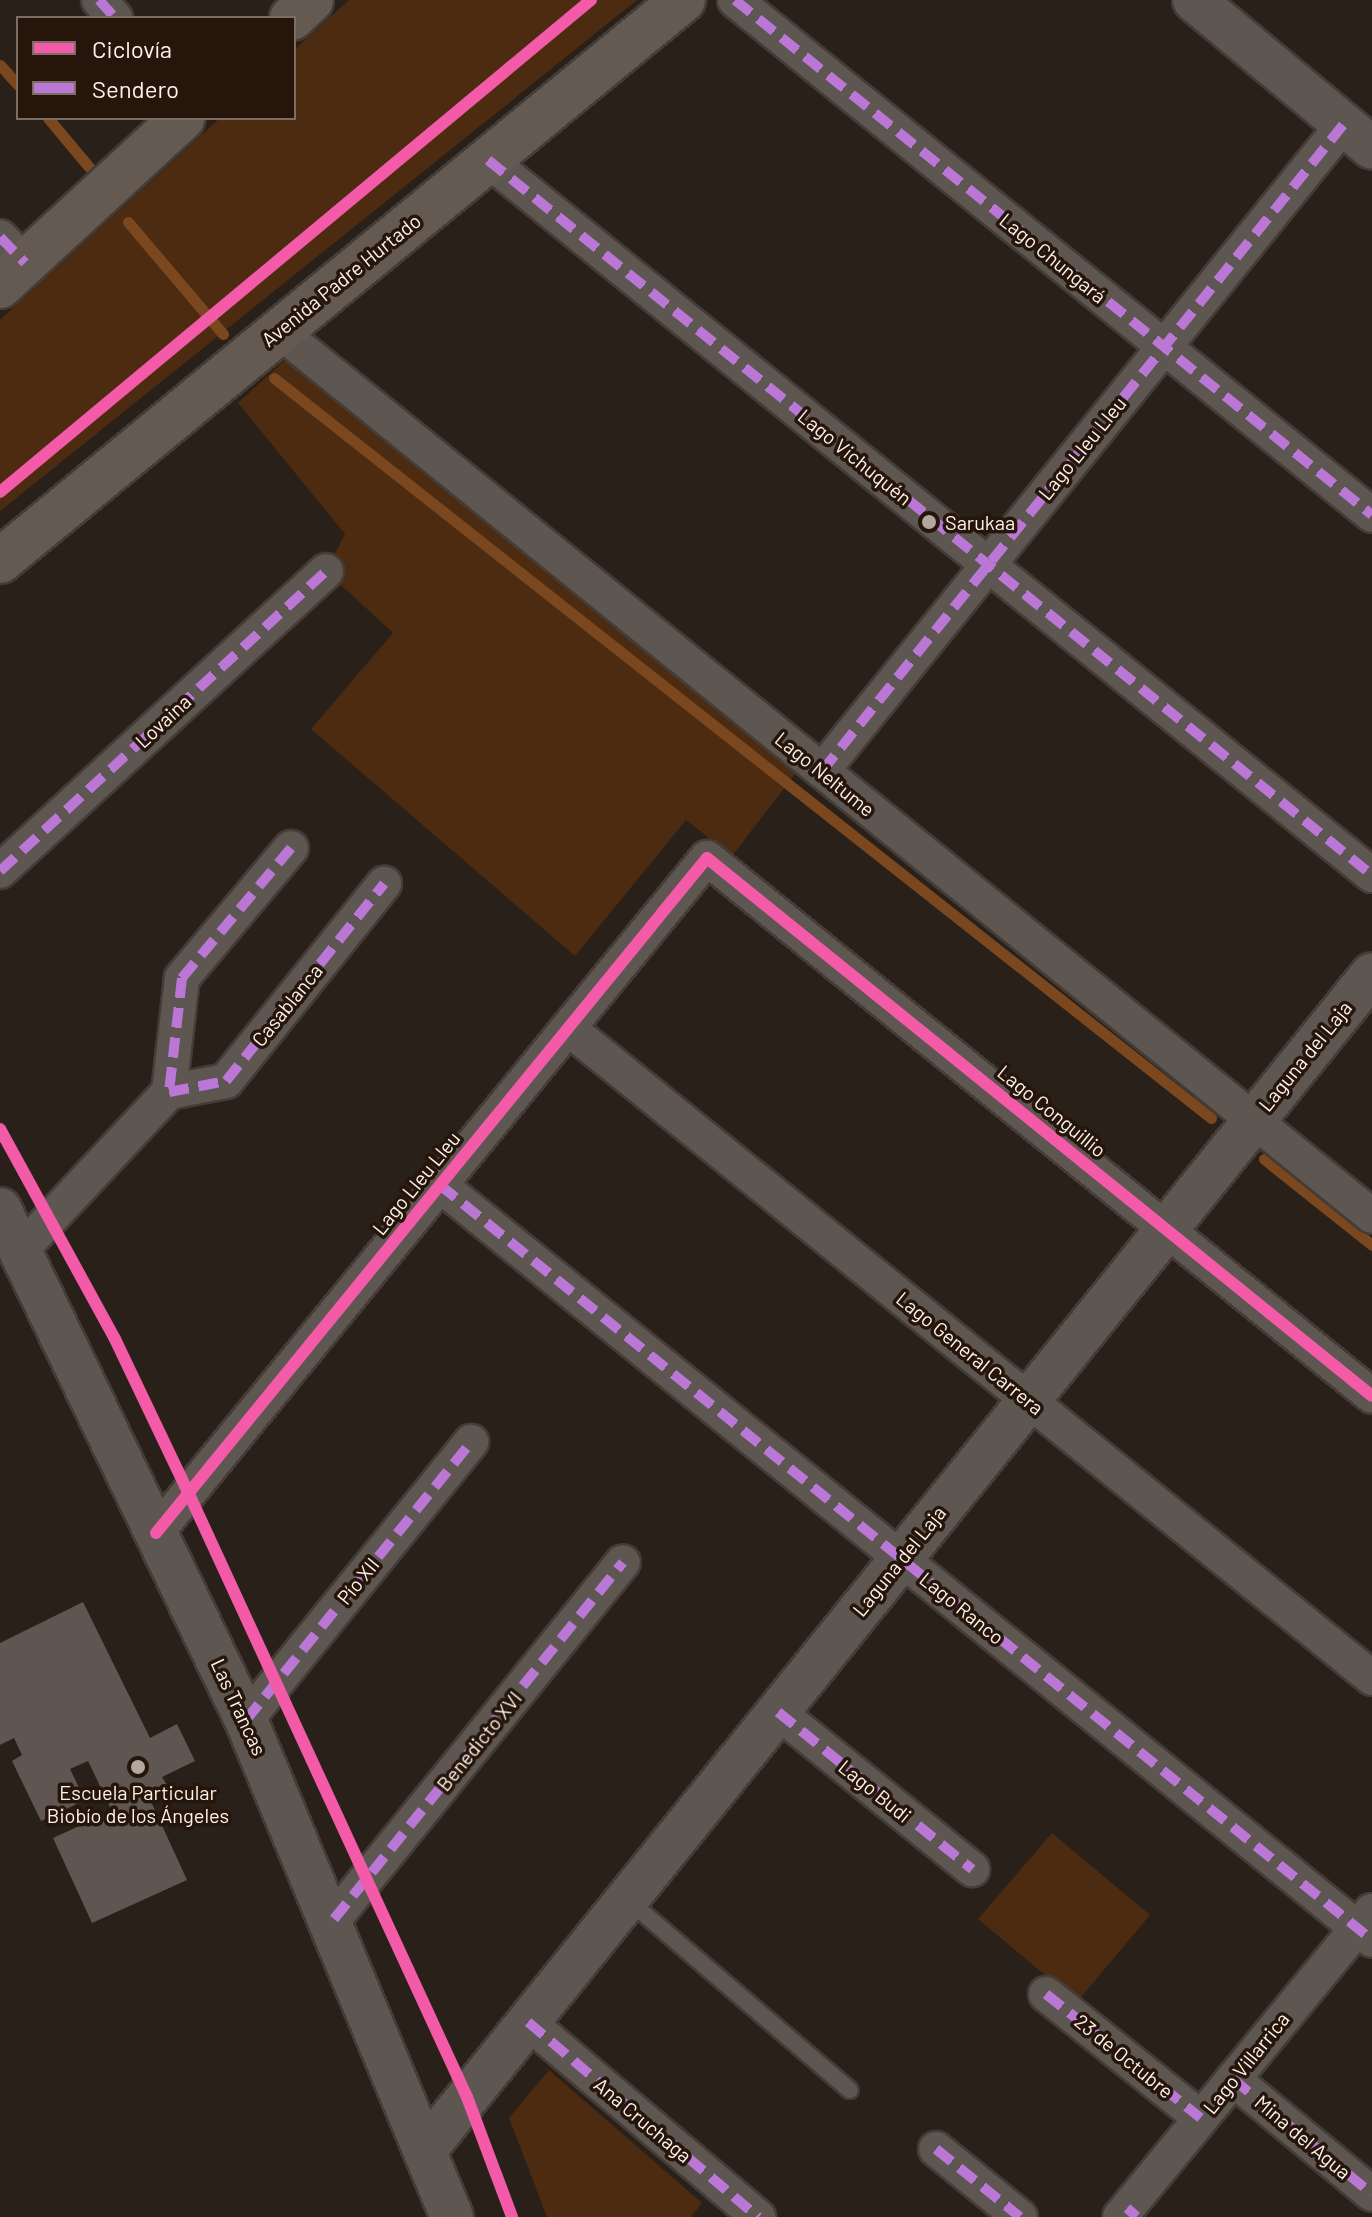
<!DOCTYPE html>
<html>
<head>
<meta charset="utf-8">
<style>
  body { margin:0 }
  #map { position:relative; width:1372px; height:2217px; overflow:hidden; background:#292019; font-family:Barlow,sans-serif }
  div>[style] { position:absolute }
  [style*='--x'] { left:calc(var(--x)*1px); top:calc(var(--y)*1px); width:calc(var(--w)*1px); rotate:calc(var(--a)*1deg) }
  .green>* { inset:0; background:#4c2b10 }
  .stream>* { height:11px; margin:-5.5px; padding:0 5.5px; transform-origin:5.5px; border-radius:5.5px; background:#7a471e }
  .building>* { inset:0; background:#5f5651 }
  .roads { filter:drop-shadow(2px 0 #443c37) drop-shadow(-2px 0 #443c37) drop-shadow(0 2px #443c37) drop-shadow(0 -2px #443c37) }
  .service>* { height:16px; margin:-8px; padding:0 8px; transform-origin:8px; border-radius:8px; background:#5d5651 }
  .minor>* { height:34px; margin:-17px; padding:0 17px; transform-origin:17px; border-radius:17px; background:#5d5651 }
  .tertiary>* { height:42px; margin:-21px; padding:0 21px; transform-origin:21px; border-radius:21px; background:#5d5651 }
  .primary>* { height:44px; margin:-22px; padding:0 22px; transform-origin:22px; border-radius:22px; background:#655a51 }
  .quiet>* { height:10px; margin-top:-5px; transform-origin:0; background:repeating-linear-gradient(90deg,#ba77d6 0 20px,transparent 0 30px) }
  .cycleway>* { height:12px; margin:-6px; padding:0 6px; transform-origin:6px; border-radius:6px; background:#f35aa7 }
  .dots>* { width:22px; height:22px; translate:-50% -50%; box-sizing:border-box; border:4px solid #25150a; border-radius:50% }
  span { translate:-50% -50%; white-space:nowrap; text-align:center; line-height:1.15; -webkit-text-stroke:7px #25150a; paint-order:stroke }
  .street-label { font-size:20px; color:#fef2ea }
  .poi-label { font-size:20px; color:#fef2ea }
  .left { translate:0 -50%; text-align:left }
  .legend { position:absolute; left:16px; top:16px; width:280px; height:104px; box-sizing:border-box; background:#25150a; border:2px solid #7c6d64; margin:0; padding:10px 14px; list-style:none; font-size:24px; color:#fef2ea }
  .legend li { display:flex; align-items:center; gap:16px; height:40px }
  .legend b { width:40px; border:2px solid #7c6d64 }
</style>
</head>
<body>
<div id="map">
  <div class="green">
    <i style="clip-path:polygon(349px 0,637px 0,0 511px,0 320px,220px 118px,294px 118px,294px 50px)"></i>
    <i style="clip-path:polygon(285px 360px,796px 773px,732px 856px,686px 820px,575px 956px,311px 729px,393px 633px,326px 571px,345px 534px,238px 403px)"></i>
    <i style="clip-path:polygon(1052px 1833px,1150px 1915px,1077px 2002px,978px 1919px)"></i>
    <i style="clip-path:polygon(549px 2070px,702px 2203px,691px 2217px,547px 2217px,509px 2118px)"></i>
  </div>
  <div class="stream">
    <i style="--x:0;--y:65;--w:27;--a:48"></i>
    <i style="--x:48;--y:118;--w:64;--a:50.1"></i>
    <i style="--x:128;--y:222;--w:147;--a:49.7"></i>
    <i style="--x:274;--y:378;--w:1194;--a:38.3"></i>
    <i style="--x:1264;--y:1159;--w:138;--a:38.5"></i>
  </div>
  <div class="building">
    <i style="clip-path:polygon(83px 1602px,150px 1738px,177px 1724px,195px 1761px,162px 1777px,167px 1785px,148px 1795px,187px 1880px,92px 1923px,53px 1838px,112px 1811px,88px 1761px,70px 1769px,85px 1800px,41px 1821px,12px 1761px,22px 1755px,14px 1738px,0 1745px,0 1643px)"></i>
  </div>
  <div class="roads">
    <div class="service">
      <i style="--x:628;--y:1900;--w:292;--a:40.6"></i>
    </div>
    <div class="minor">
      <i style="--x:99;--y:0;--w:24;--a:48"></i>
      <i style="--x:735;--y:0;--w:819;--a:38.95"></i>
      <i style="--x:488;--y:160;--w:1137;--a:38.97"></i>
      <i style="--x:0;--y:237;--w:36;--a:46"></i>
      <i style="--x:279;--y:331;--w:1406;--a:39"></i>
      <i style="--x:822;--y:771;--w:830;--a:-51.11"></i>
      <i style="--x:291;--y:848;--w:170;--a:130"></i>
      <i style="--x:182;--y:978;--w:115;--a:96.5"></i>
      <i style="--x:169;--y:1092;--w:58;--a:-10.9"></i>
      <i style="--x:226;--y:1081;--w:253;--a:-51.3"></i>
      <i style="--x:0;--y:871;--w:443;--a:-42.6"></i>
      <i style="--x:568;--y:1028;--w:1034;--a:38.95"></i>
      <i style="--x:440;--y:1185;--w:1199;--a:39.01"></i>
      <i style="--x:22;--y:1249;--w:215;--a:-46.9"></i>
      <i style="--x:156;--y:1533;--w:871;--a:-50.78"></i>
      <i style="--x:707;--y:858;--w:855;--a:38.97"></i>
      <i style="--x:778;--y:1712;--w:250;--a:39"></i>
      <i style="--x:246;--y:1720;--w:358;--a:-51"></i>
      <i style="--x:334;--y:1919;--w:459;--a:-51"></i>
      <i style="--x:1046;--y:1994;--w:198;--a:38.7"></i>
      <i style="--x:528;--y:2022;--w:302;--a:40.3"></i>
      <i style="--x:1233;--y:2079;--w:180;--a:39.6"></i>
      <i style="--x:936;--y:2149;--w:108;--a:39"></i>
      <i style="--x:1120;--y:2217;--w:396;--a:-50.6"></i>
    </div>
    <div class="tertiary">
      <i style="--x:1194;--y:0;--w:231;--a:39.7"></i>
      <i style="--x:0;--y:1209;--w:567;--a:64.29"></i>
      <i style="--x:246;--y:1720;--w:538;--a:67.49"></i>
      <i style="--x:426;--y:2149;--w:1508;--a:-51.16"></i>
    </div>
    <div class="primary">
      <i style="--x:292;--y:18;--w:26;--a:-43"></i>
      <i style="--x:0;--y:286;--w:248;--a:-42.6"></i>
      <i style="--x:0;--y:561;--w:884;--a:-39.4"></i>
    </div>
  </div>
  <div class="quiet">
    <i style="--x:99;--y:0;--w:24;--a:48"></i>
    <i style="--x:735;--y:0;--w:819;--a:38.95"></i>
    <i style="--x:488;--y:160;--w:1137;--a:38.97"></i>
    <i style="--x:0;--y:237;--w:36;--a:46"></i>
    <i style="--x:822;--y:771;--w:830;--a:-51.11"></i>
    <i style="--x:291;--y:848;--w:170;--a:130"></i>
    <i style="--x:182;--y:978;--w:115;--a:96.5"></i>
    <i style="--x:169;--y:1092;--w:58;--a:-10.9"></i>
    <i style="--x:226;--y:1081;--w:253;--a:-51.3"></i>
    <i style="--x:0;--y:871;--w:443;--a:-42.6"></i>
    <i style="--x:440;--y:1185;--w:1199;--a:39.01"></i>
    <i style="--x:778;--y:1712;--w:250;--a:39"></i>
    <i style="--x:246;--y:1720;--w:358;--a:-51"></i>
    <i style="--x:334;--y:1919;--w:459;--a:-51"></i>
    <i style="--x:1046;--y:1994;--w:198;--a:38.7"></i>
    <i style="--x:528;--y:2022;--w:302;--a:40.3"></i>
    <i style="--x:1233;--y:2079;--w:180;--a:39.6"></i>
    <i style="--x:936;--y:2149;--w:108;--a:39"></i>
    <i style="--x:1127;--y:2208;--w:13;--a:42"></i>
  </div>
  <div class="cycleway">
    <i style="--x:0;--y:492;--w:769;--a:-39.78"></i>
    <i style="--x:0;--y:1129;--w:239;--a:61.3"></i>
    <i style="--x:115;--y:1339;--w:172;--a:64.5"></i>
    <i style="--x:189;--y:1494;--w:664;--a:65.25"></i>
    <i style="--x:467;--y:2097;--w:128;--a:69.4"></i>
    <i style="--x:156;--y:1533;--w:871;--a:-50.78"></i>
    <i style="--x:707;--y:858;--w:855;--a:38.97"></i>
  </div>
  <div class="dots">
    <i style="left:929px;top:522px;background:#b3a8a1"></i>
    <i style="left:138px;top:1767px;background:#b3a8a1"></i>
  </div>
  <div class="street-label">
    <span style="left:1053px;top:258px;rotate:39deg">Lago Chungará</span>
    <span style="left:341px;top:280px;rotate:-39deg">Avenida Padre Hurtado</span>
    <span style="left:1082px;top:448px;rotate:-51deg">Lago Lleu Lleu</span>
    <span style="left:855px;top:457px;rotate:39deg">Lago Vichuquén</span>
    <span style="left:163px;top:721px;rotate:-43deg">Lovaina</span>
    <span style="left:825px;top:774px;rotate:39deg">Lago Neltume</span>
    <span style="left:287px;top:1005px;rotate:-51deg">Casablanca</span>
    <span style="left:1305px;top:1056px;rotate:-51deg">Laguna del Laja</span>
    <span style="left:1052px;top:1111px;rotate:39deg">Lago Conguillio</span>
    <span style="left:416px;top:1183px;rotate:-51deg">Lago Lleu Lleu</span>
    <span style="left:970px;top:1353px;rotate:39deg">Lago General Carrera</span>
    <span style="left:899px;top:1561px;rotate:-51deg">Laguna del Laja</span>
    <span style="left:358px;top:1581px;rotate:-51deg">Pío XII</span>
    <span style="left:962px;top:1608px;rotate:39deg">Lago Ranco</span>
    <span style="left:239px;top:1707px;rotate:65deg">Las Trancas</span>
    <span style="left:479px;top:1741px;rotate:-51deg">Benedicto XVI</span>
    <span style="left:875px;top:1791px;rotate:39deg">Lago Budi</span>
    <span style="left:1124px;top:2056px;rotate:39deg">23 de Octubre</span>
    <span style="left:1246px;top:2063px;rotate:-51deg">Lago Villarrica</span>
    <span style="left:643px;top:2120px;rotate:40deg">Ana Cruchaga</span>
    <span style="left:1303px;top:2137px;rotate:40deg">Mina del Agua</span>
  </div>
  <div class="poi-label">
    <span class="left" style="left:945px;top:522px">Sarukaa</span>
    <span style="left:138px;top:1804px">Escuela Particular<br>Biobío de los Ángeles</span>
  </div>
  <ul class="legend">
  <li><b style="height:10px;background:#f35aa7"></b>Ciclovía</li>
  <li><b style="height:10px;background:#ba77d6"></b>Sendero</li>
  </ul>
</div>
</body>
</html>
